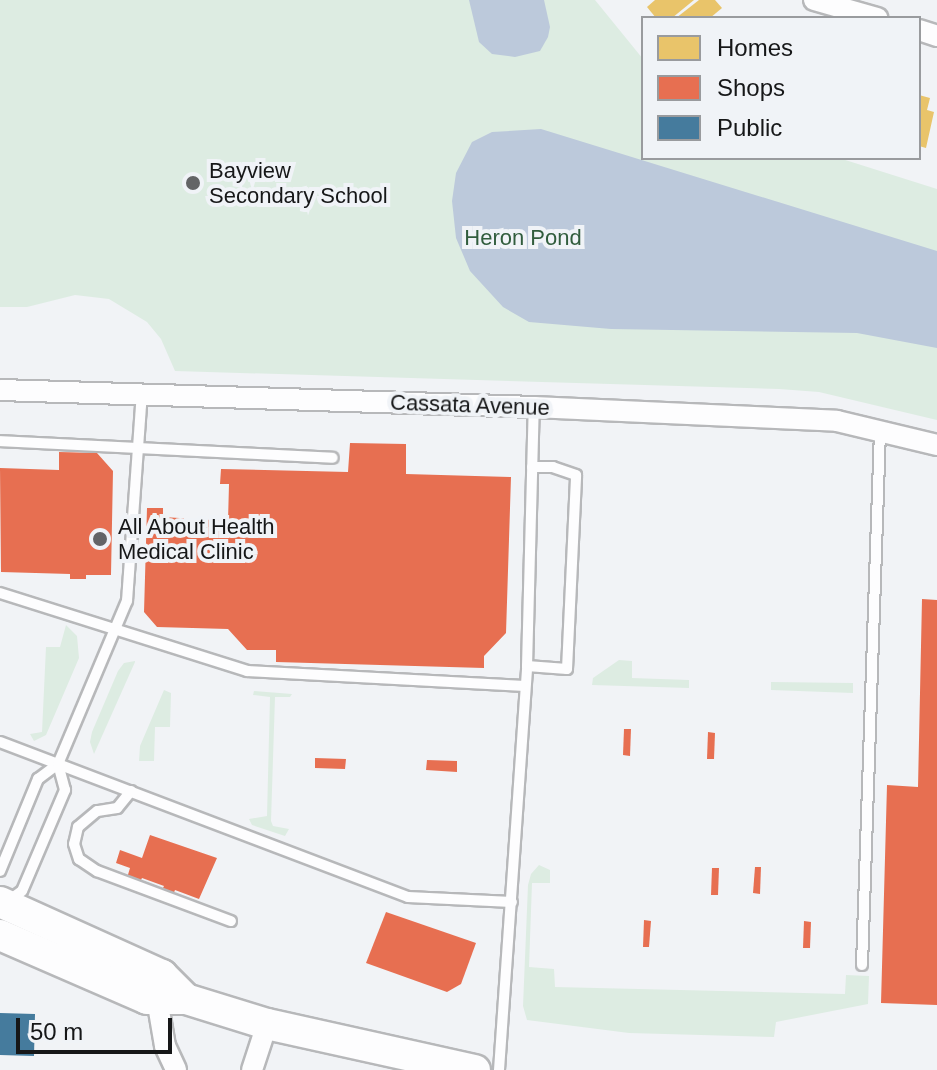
<!DOCTYPE html>
<html>
<head>
<meta charset="utf-8">
<style>
  body { margin:0 }
  #map { position:relative; width:937px; height:1070px; overflow:hidden; background:#f1f3f6; font-family:Arial,sans-serif }
  div>[style] { position:absolute }
  [style*='--x'] { left:calc(var(--x)*1px); top:calc(var(--y)*1px); width:calc(var(--w)*1px); rotate:calc(var(--a)*1deg) }
  .green>* { inset:0; background:#ddece2 }
  .water>* { inset:0; background:#bcc9db }
  .homes>* { inset:0; background:#e9c46a }
  .shops>* { inset:0; background:#e76f51 }
  .public>* { inset:0; background:#457b9d }
  .roads { filter:drop-shadow(2px 0 #b7b8ba) drop-shadow(-2px 0 #b7b8ba) drop-shadow(0 2px #b7b8ba) drop-shadow(0 -2px #b7b8ba) }
  .lane>* { height:10px; margin:-5px; padding:0 5px; transform-origin:5px; border-radius:5px; background:#fdfdfe }
  .street>* { height:20px; margin:-10px; padding:0 10px; transform-origin:10px; border-radius:10px; background:#fdfdfe }
  .primary>* { height:30px; margin:-15px; padding:0 15px; transform-origin:15px; border-radius:15px; background:#fdfdfe }
  .dots>* { width:22px; height:22px; translate:-50% -50%; box-sizing:border-box; border:4px solid #f0f3f7; border-radius:50% }
  span { translate:-50% -50%; white-space:nowrap; text-align:center; line-height:1.15; -webkit-text-stroke:8px #f0f3f7; paint-order:stroke }
  .poi-label { font-size:22px; color:#161718 }
  .left { translate:0 -50%; text-align:left }
  .park-label { font-size:22px; color:#315d3d }
  .street-label { font-size:22px; color:#161718 }
  .legend { position:absolute; left:641px; top:16px; width:280px; height:144px; box-sizing:border-box; background:#f0f3f7; border:2px solid #999b9e; margin:0; padding:10px 14px; list-style:none; font-size:24px; color:#161718 }
  .legend li { display:flex; align-items:center; gap:16px; height:40px }
  .legend b { width:40px; border:2px solid #999b9e }
  .scale { position:absolute; left:16px; top:1018px; width:156px; height:36px; box-sizing:border-box; border:4px solid #161718; border-top:0; padding-left:10px; font-size:24px; line-height:28px; white-space:nowrap; color:#161718; -webkit-text-stroke:6px #f0f3f7; paint-order:stroke }
</style>
</head>
<body>
<div id="map">
  <div class="green">
    <i style="clip-path:polygon(0 0,595px 0,643px 59px,643px 158px,839px 158px,937px 189px,937px 420px,819px 392px,779px 389px,175px 371px,161px 339px,147px 322px,109px 299px,75px 295px,27px 307px,0 307px)"></i>
    <i style="clip-path:polygon(66px 625px,77px 636px,79px 658px,46px 735px,34px 741px,30px 734px,42px 732px,46px 647px,60px 647px)"></i>
    <i style="clip-path:polygon(619px 660px,632px 661px,632px 678px,689px 680px,689px 688px,592px 685px,593px 678px)"></i>
    <i style="clip-path:polygon(135px 661px,135px 662px,94px 754px,90px 742px,92px 732px,118px 671px,124px 663px)"></i>
    <i style="clip-path:polygon(771px 682px,853px 683px,853px 693px,771px 690px)"></i>
    <i style="clip-path:polygon(164px 690px,171px 693px,170px 727px,155px 727px,154px 761px,139px 761px,140px 746px)"></i>
    <i style="clip-path:polygon(254px 691px,292px 694px,290px 697px,275px 697px,271px 821px,273px 826px,289px 829px,285px 836px,252px 825px,249px 819px,267px 816px,270px 697px,253px 695px)"></i>
    <i style="clip-path:polygon(539px 865px,550px 870px,550px 883px,532px 883px,529px 967px,554px 969px,555px 987px,845px 994px,846px 975px,869px 976px,868px 1004px,776px 1022px,774px 1037px,629px 1033px,527px 1020px,523px 1006px,528px 885px,531px 874px)"></i>
  </div>
  <div class="water">
    <i style="clip-path:polygon(469px 0,544px 0,550px 27px,548px 37px,540px 51px,515px 57px,492px 54px,479px 42px)"></i>
    <i style="clip-path:polygon(541px 129px,937px 251px,937px 348px,857px 333px,611px 329px,529px 322px,503px 307px,470px 271px,456px 238px,452px 201px,456px 173px,472px 142px,492px 132px)"></i>
  </div>
  <div class="homes">
    <i style="clip-path:polygon(655px 0,694px 0,672px 18px,656px 18px,647px 7px)"></i>
    <i style="clip-path:polygon(699px 0,715px 0,722px 8px,710px 18px,676px 18px)"></i>
    <i style="clip-path:polygon(919px 95px,930px 98px,927px 110px,934px 112px,926px 148px,919px 146px)"></i>
  </div>
  <div class="shops">
    <i style="clip-path:polygon(350px 443px,406px 444px,406px 474px,511px 477px,506px 633px,484px 656px,484px 668px,276px 662px,276px 650px,247px 650px,228px 629px,157px 627px,144px 612px,147px 508px,163px 508px,163px 517px,228px 521px,229px 484px,220px 484px,221px 469px,348px 472px)"></i>
    <i style="clip-path:polygon(59px 452px,97px 453px,113px 471px,111px 575px,86px 575px,86px 579px,70px 579px,70px 574px,1px 572px,0 468px,59px 470px)"></i>
    <i style="clip-path:polygon(922px 599px,937px 600px,937px 1005px,881px 1003px,887px 785px,918px 787px)"></i>
    <i style="clip-path:polygon(624px 729px,631px 729px,630px 756px,623px 755px)"></i>
    <i style="clip-path:polygon(708px 732px,715px 733px,714px 759px,707px 759px)"></i>
    <i style="clip-path:polygon(315px 758px,346px 759px,345px 769px,315px 768px)"></i>
    <i style="clip-path:polygon(427px 760px,457px 761px,457px 772px,426px 770px)"></i>
    <i style="clip-path:polygon(150px 835px,217px 858px,199px 899px,175px 890px,173px 895px,162px 890px,164px 886px,142px 878px,140px 882px,127px 878px,130px 868px,116px 863px,120px 850px,142px 858px)"></i>
    <i style="clip-path:polygon(755px 867px,761px 867px,760px 894px,753px 893px)"></i>
    <i style="clip-path:polygon(712px 868px,719px 868px,718px 895px,711px 895px)"></i>
    <i style="clip-path:polygon(386px 912px,476px 943px,461px 984px,447px 992px,366px 963px)"></i>
    <i style="clip-path:polygon(644px 920px,651px 921px,649px 947px,643px 947px)"></i>
    <i style="clip-path:polygon(804px 921px,811px 922px,810px 948px,803px 948px)"></i>
  </div>
  <div class="public">
    <i style="clip-path:polygon(0 1013px,35px 1014px,34px 1056px,0 1055px)"></i>
  </div>
  <div class="roads">
    <div class="lane">
      <i style="--x:0;--y:441;--w:333;--a:2.9"></i>
      <i style="--x:0;--y:593;--w:259;--a:17.5"></i>
      <i style="--x:247;--y:671;--w:278;--a:3.1"></i>
      <i style="--x:527;--y:666;--w:40;--a:4.3"></i>
      <i style="--x:567;--y:669;--w:194;--a:-87.3"></i>
      <i style="--x:576;--y:475;--w:24;--a:-161"></i>
      <i style="--x:553;--y:467;--w:21;--a:180"></i>
      <i style="--x:0;--y:742;--w:436;--a:20.8"></i>
      <i style="--x:408;--y:897;--w:104;--a:2.8"></i>
      <i style="--x:131;--y:791;--w:22;--a:129"></i>
      <i style="--x:117;--y:808;--w:20;--a:171"></i>
      <i style="--x:97;--y:811;--w:25;--a:140"></i>
      <i style="--x:78;--y:827;--w:17;--a:103"></i>
      <i style="--x:74;--y:844;--w:16;--a:72"></i>
      <i style="--x:79;--y:859;--w:22;--a:34"></i>
      <i style="--x:97;--y:871;--w:143;--a:20.5"></i>
      <i style="--x:0;--y:871;--w:100;--a:-67.6"></i>
      <i style="--x:38;--y:779;--w:25;--a:-37"></i>
      <i style="--x:58;--y:764;--w:177;--a:-67.1"></i>
      <i style="--x:127;--y:601;--w:208;--a:-85.9"></i>
      <i style="--x:8;--y:901;--w:17;--a:-36"></i>
      <i style="--x:22;--y:891;--w:110;--a:-66.9"></i>
      <i style="--x:65;--y:790;--w:27;--a:-105"></i>
      <i style="--x:862;--y:965;--w:534;--a:-88.07"></i>
      <i style="--x:499;--y:1070;--w:405;--a:-86"></i>
      <i style="--x:527;--y:666;--w:259;--a:-88.5"></i>
    </div>
    <div class="street">
      <i style="--x:814;--y:0;--w:66;--a:15.9"></i>
      <i style="--x:919;--y:30;--w:19;--a:18"></i>
      <i style="--x:0;--y:390;--w:534;--a:1.82"></i>
      <i style="--x:534;--y:407;--w:303;--a:2.6"></i>
      <i style="--x:837;--y:421;--w:103;--a:13.5"></i>
      <i style="--x:157;--y:999;--w:48;--a:80.3"></i>
      <i style="--x:165;--y:1046;--w:26;--a:65"></i>
      <i style="--x:252;--y:1070;--w:48;--a:-71.9"></i>
    </div>
    <div class="primary">
      <i style="--x:0;--y:902;--w:178;--a:24.3"></i>
      <i style="--x:162;--y:975;--w:34;--a:45"></i>
      <i style="--x:0;--y:935;--w:160;--a:23.5"></i>
      <i style="--x:147;--y:999;--w:39;--a:0"></i>
      <i style="--x:186;--y:999;--w:85;--a:17.2"></i>
      <i style="--x:267;--y:1024;--w:213;--a:12.5"></i>
    </div>
  </div>
  <div class="dots">
    <i style="left:193px;top:183px;background:#636466"></i>
    <i style="left:100px;top:539px;background:#636466"></i>
  </div>
  <div class="poi-label">
    <span class="left" style="left:209px;top:183px">Bayview<br>Secondary School</span>
    <span class="left" style="left:118px;top:539px">All About Health<br>Medical Clinic</span>
  </div>
  <div class="park-label">
    <span style="left:523px;top:238px">Heron Pond</span>
  </div>
  <div class="street-label">
    <span style="left:470px;top:405px;rotate:2deg">Cassata Avenue</span>
  </div>
  <ul class="legend">
  <li><b style="height:22px;background:#e9c46a"></b>Homes</li>
  <li><b style="height:22px;background:#e76f51"></b>Shops</li>
  <li><b style="height:22px;background:#457b9d"></b>Public</li>
  </ul>
  <div class="scale">50 m</div>
</div>
</body>
</html>
